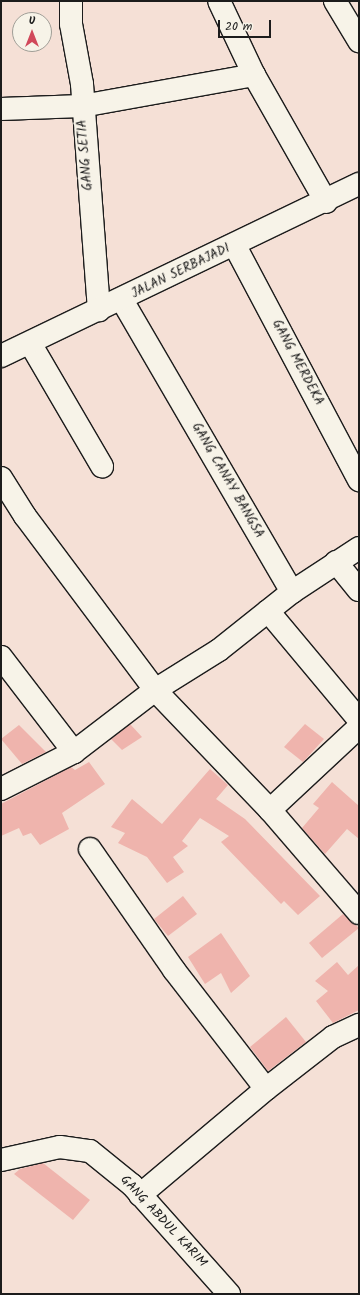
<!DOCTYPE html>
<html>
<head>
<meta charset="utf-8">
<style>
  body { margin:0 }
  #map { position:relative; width:360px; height:1295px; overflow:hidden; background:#f5e0d6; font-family:Kalam,sans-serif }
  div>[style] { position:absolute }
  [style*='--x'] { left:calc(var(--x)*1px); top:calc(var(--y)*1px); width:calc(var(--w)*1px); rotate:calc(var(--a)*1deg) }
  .building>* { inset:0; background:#efb4ad }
  .roads { filter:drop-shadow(1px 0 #1c1c1c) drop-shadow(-1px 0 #1c1c1c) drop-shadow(0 1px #1c1c1c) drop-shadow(0 -1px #1c1c1c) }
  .minor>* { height:22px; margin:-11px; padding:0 11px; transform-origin:11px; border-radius:11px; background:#f7f3e8 }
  span { translate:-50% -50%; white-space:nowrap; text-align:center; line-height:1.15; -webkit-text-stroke:3px #f7f3e8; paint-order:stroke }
  .street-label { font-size:13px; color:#1c1c1c }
  .frame { position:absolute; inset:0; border:2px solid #1c1c1c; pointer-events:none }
  .north { position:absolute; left:12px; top:12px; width:40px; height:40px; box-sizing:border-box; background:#f7f3e8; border:1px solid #9f9d96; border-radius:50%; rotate:0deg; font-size:11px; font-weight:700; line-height:16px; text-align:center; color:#1c1c1c }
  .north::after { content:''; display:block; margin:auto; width:14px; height:18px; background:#d1495b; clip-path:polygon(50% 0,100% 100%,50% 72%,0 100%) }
  .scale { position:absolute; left:218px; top:20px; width:53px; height:18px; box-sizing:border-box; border:2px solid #1c1c1c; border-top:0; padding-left:5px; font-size:12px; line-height:14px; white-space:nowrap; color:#1c1c1c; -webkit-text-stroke:3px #f7f3e8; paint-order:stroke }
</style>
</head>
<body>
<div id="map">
  <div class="building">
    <i style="clip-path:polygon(130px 724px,142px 737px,122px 750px,111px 739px)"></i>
    <i style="clip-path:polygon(305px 724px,324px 739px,303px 762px,284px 747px)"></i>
    <i style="clip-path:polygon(19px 725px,46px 752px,22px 764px,1px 739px)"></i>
    <i style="clip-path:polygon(89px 762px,105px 784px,62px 813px,69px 829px,40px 845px,31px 833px,23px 836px,19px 828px,1px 836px,1px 804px,71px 767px,75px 770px)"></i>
    <i style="clip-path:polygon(210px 769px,228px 785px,216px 799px,245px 819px,320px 896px,298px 915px,284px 901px,281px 904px,221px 842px,229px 836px,200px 818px,182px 841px,188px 846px,173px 857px,184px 872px,167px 883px,147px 857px,118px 843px,125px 833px,111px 827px,132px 799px,162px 824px)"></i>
    <i style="clip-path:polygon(332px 782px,359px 806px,359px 839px,347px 829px,325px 854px,302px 828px,319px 808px,313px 804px)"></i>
    <i style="clip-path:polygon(183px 896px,197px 914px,168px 936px,154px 919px)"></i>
    <i style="clip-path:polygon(343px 914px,359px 928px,322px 958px,309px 943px)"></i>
    <i style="clip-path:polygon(221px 933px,250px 976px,231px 993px,221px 973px,205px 984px,188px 957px)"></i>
    <i style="clip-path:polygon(337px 962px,348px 975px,359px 965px,359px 1010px,333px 1023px,316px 1001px,328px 991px,315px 981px)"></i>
    <i style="clip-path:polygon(286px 1017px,306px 1042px,268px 1071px,250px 1047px)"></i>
    <i style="clip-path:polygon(43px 1163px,90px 1200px,73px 1220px,14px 1174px,20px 1169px)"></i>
  </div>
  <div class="roads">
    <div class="minor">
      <i style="--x:71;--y:1;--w:23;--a:90"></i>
      <i style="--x:71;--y:24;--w:61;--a:79.6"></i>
      <i style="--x:82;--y:84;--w:227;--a:85.7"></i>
      <i style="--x:219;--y:1;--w:82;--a:64.7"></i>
      <i style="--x:254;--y:75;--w:146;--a:60.4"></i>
      <i style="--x:335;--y:1;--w:47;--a:59"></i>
      <i style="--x:1;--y:109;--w:81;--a:-2.1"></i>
      <i style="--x:82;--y:106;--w:175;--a:-10.2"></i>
      <i style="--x:235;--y:246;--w:265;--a:62.1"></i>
      <i style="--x:122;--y:300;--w:338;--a:59.8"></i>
      <i style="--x:30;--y:343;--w:143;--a:59.7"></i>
      <i style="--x:1;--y:356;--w:397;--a:-25.7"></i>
      <i style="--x:1;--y:478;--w:45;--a:57.7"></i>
      <i style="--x:25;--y:516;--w:217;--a:53.2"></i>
      <i style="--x:155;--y:690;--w:166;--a:46.2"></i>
      <i style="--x:270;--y:810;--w:136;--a:49.2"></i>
      <i style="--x:336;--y:562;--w:36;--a:51"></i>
      <i style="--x:268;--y:611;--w:142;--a:50.1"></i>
      <i style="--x:1;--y:657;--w:120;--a:52.5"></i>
      <i style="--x:1;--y:789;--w:82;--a:-26.9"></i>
      <i style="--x:74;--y:752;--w:102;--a:-37.4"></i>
      <i style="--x:155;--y:690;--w:75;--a:-32"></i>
      <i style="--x:219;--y:650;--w:93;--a:-38.5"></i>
      <i style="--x:292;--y:592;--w:80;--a:-33.3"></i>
      <i style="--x:270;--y:810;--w:122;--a:-43"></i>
      <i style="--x:90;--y:849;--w:147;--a:55.2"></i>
      <i style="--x:174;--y:970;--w:150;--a:52.3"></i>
      <i style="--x:1;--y:1160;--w:60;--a:-12.4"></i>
      <i style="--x:60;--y:1147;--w:30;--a:8"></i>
      <i style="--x:90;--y:1151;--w:54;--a:39"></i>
      <i style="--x:132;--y:1185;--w:146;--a:48.3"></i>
      <i style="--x:140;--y:1195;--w:165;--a:-40.1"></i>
      <i style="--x:266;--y:1089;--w:85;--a:-37.8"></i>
      <i style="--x:333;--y:1037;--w:29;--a:-25"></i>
    </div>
  </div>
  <div class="street-label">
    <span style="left:86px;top:155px;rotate:-95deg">GANG SETIA</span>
    <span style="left:181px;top:272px;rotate:-26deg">JALAN SERBAJADI</span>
    <span style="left:297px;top:363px;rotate:62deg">GANG MERDEKA</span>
    <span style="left:227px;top:481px;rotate:60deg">GANG CANAY BANGSA</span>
    <span style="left:163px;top:1222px;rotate:47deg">GANG ABDUL KARIM</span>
  </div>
  <div class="frame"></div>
  <div class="north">U</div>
  <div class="scale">20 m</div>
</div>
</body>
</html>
